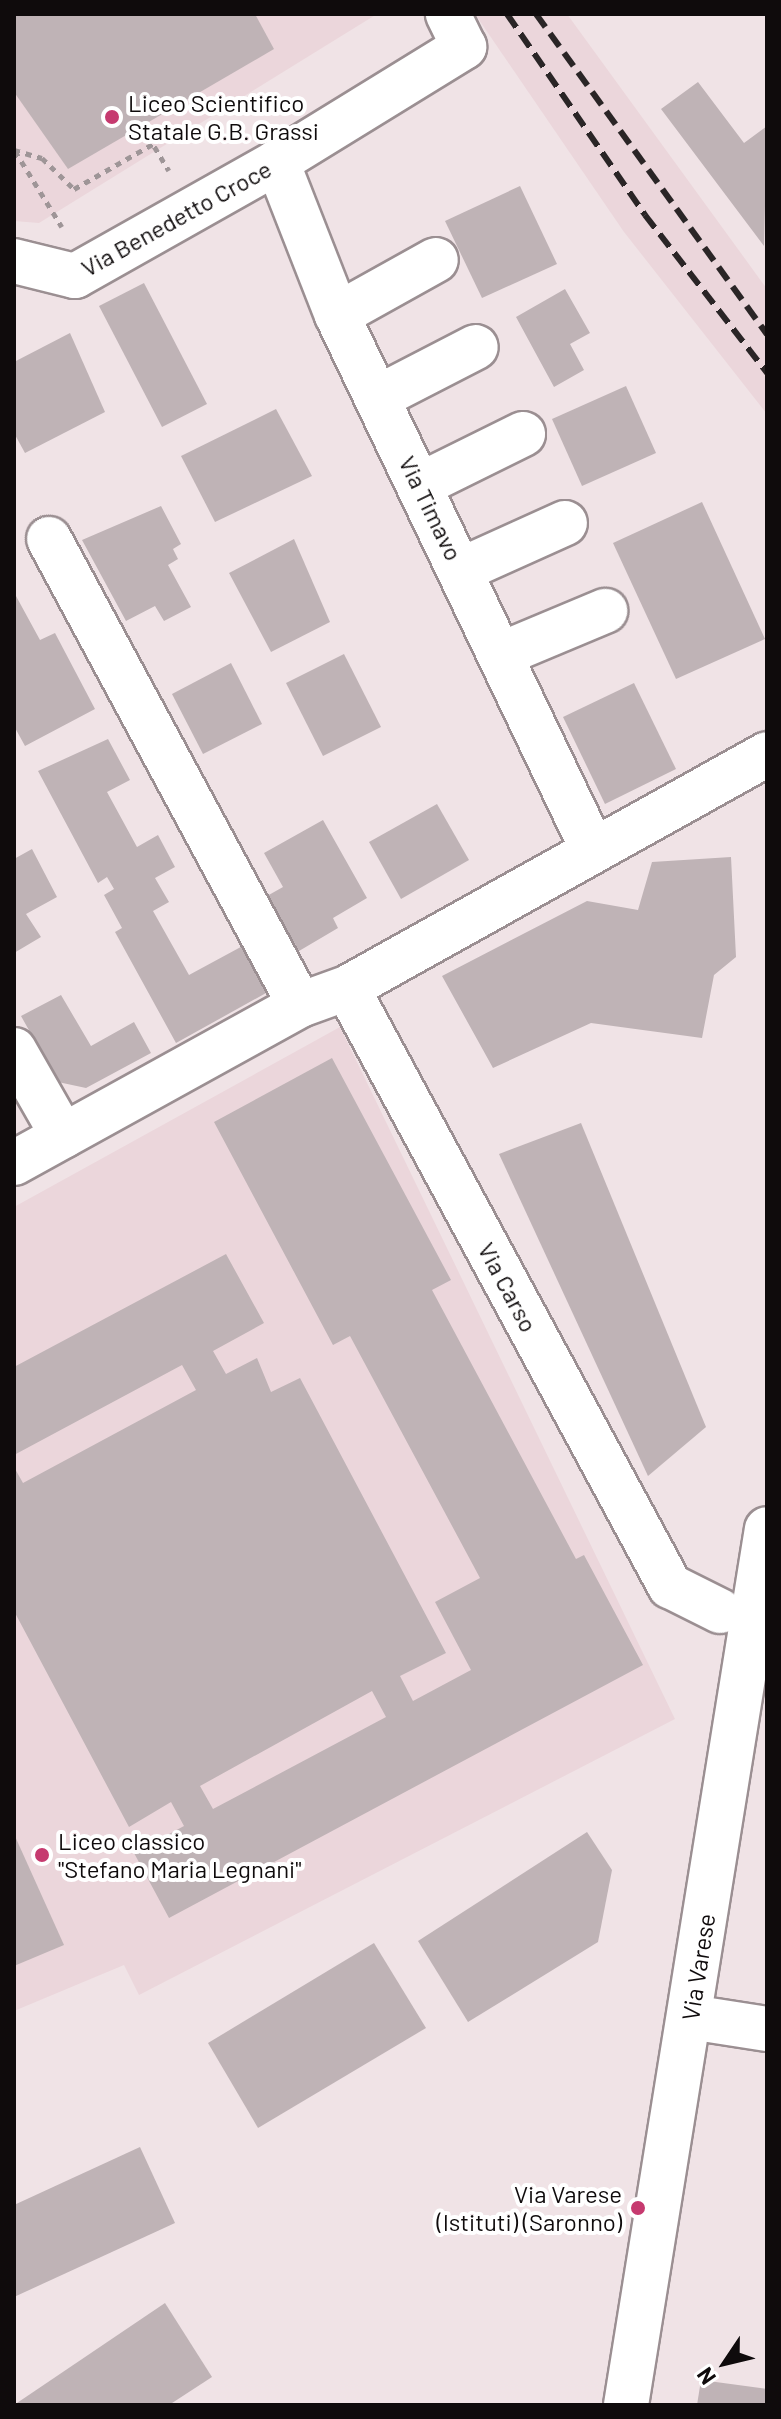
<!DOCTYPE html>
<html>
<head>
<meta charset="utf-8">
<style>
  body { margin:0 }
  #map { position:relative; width:781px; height:2419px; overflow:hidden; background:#f0e3e6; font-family:Barlow,sans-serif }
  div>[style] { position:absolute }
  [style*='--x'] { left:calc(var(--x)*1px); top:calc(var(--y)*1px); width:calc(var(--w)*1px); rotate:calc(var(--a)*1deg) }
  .built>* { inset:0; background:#ebd6db }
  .building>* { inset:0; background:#bfb3b6 }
  .path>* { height:5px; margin-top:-2.5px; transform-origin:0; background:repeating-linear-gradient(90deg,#9e9597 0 6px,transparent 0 12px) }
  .roads { filter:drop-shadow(2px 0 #9b8f92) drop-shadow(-2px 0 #9b8f92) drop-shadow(0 2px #9b8f92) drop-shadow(0 -2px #9b8f92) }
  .minor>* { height:44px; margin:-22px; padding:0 22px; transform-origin:22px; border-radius:22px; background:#fff }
  .rail>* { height:6px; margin-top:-3px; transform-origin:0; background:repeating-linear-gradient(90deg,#2a2526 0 16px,transparent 0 24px) }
  .dots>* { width:22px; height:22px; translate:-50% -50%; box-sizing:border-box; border:4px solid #fff; border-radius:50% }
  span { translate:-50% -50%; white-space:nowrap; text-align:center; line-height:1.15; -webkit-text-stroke:8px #fff; paint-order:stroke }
  .poi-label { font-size:24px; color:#0f0b0c }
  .left { translate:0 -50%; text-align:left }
  .right { translate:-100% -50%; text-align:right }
  .street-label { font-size:24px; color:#0f0b0c }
  .frame { position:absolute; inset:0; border:16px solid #0f0b0c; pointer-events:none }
  .north { position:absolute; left:685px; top:2323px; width:80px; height:80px; -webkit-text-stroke:6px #fff; paint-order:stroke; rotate:235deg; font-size:22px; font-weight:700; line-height:32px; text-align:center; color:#0f0b0c }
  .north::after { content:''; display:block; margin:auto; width:28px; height:36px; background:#0f0b0c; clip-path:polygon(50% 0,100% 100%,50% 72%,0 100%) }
</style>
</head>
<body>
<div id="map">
  <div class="built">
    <i style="clip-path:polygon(14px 14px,377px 14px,39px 223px,14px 221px)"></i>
    <i style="clip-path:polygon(475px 14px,567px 14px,767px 289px,767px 414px,624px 232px)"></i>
    <i style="clip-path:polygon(340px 1027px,675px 1719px,139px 1995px,124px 1965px,14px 2011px,14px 1207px)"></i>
  </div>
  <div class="building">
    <i style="clip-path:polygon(14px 14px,255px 14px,274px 49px,68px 169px,14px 92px)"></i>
    <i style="clip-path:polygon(698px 82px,744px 143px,767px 126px,764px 246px,661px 109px)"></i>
    <i style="clip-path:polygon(520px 186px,557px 264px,482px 298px,445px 221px)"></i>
    <i style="clip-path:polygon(144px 283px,207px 404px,162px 427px,99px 306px)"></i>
    <i style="clip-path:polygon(565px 289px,590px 333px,570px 344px,584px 370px,554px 387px,516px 317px)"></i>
    <i style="clip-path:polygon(70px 333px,105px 412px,25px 453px,14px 433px,14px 362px)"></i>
    <i style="clip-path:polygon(626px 386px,656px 453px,582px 486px,552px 419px)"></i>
    <i style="clip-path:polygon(276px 409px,312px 476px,215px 522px,181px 456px)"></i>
    <i style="clip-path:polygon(702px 502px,765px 639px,676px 679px,613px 543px)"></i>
    <i style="clip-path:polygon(161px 506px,181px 544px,173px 549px,178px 559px,168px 565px,191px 607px,164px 621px,155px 606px,126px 621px,82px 540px)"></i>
    <i style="clip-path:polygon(294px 539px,330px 622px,271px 652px,229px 573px)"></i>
    <i style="clip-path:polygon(16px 596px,40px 640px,55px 633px,95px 709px,25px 746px,14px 726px)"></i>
    <i style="clip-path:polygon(344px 654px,381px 727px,323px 756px,286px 683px)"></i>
    <i style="clip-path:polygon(231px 663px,262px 724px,203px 754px,172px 694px)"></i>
    <i style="clip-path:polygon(634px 683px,676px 769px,605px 804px,563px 717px)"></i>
    <i style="clip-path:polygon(108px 739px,130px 780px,107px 792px,137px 847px,158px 835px,175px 867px,155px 878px,169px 902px,153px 911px,189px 975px,250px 942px,275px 988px,176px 1043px,115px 932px,122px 928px,104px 895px,114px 889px,107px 877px,98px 883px,38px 771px)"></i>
    <i style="clip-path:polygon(437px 804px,469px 860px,401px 899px,369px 842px)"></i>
    <i style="clip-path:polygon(323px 820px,367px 898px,333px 918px,338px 928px,299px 951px,267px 896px,283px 887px,264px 853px)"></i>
    <i style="clip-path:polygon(32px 849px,57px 897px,26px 914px,41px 937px,14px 953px,14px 859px)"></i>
    <i style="clip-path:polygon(731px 857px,736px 957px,714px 975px,702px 1038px,591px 1023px,493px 1068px,442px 976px,587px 901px,638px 910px,652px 862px)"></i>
    <i style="clip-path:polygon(61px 995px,91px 1046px,134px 1022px,151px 1053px,86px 1088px,58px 1082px,21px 1016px)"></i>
    <i style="clip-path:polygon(evenodd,332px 1058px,451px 1280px,432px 1290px,576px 1559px,584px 1555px,643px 1665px,169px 1918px,134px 1853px,184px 1826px,171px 1802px,129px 1827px,14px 1611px,14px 1467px,23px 1483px,196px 1390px,182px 1365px,14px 1455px,14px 1367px,226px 1254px,264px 1323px,213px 1351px,226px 1374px,257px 1358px,271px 1392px,300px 1378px,446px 1653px,400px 1676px,413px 1701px,471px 1670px,435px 1602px,480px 1578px,350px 1336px,333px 1345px,214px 1122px,332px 1058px,372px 1691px,386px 1717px,213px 1809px,200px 1786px,372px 1691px)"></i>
    <i style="clip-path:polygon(581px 1123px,706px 1427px,648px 1476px,499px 1154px)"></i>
    <i style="clip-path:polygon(587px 1832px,612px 1870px,598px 1942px,468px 2022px,418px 1941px)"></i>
    <i style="clip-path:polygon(14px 1834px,64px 1945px,14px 1966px)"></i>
    <i style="clip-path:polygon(374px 1943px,426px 2028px,258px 2128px,208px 2043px)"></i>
    <i style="clip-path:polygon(140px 2147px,175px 2223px,14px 2297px,14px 2205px)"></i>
    <i style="clip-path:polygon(165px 2303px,212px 2377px,169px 2405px,14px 2405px)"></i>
    <i style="clip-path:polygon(701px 2380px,767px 2389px,767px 2405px,697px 2405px)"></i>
  </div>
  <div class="path">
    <i style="--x:142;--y:126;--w:52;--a:59"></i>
    <i style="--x:14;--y:150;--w:29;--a:16"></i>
    <i style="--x:42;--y:158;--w:45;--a:44.1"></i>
    <i style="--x:74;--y:189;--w:91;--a:-29.7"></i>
    <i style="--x:15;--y:151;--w:89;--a:58.3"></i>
  </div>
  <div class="roads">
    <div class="minor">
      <i style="--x:277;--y:162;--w:164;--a:68.6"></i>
      <i style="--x:337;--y:315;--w:593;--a:64.43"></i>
      <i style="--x:14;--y:261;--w:63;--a:13.8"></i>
      <i style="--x:75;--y:276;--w:232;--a:-29.4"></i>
      <i style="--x:277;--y:162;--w:220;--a:-31.6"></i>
      <i style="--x:464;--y:47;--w:37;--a:-116"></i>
      <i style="--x:337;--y:315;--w:113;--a:-29.1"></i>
      <i style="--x:377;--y:398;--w:111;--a:-27.3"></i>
      <i style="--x:420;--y:485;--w:115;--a:-26.3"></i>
      <i style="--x:49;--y:539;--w:529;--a:61.69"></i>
      <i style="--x:461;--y:570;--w:114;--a:-24.3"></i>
      <i style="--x:502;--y:654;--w:112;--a:-22.7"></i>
      <i style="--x:347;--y:988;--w:680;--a:61.63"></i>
      <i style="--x:670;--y:1586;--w:56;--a:26.6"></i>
      <i style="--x:14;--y:1050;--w:99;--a:60.3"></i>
      <i style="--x:14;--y:1163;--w:327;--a:-28.9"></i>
      <i style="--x:300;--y:1005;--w:50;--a:-19.9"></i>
      <i style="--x:347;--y:988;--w:481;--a:-29.1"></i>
      <i style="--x:690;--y:2017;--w:78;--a:8.9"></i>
      <i style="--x:626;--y:2405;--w:887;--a:-80.86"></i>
    </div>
  </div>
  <div class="rail">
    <i style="--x:507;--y:14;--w:244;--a:55.5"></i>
    <i style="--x:645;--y:215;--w:200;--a:52.3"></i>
    <i style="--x:536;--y:14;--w:395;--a:54.2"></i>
  </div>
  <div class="dots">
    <i style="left:112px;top:117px;background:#c63a6f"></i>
    <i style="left:42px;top:1855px;background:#c63a6f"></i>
    <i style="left:638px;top:2208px;background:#c63a6f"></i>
  </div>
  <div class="poi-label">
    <span class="left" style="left:128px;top:117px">Liceo Scientifico<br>Statale G.B. Grassi</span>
    <span class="left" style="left:58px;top:1855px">Liceo classico<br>"Stefano Maria Legnani"</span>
    <span class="right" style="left:622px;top:2208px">Via Varese<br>(Istituti) (Saronno)</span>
  </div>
  <div class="street-label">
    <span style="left:176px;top:218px;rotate:-29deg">Via Benedetto Croce</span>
    <span style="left:431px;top:508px;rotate:64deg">Via Timavo</span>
    <span style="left:508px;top:1287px;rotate:62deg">Via Carso</span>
    <span style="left:698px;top:1967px;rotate:-81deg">Via Varese</span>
  </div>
  <div class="frame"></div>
  <div class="north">N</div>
</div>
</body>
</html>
